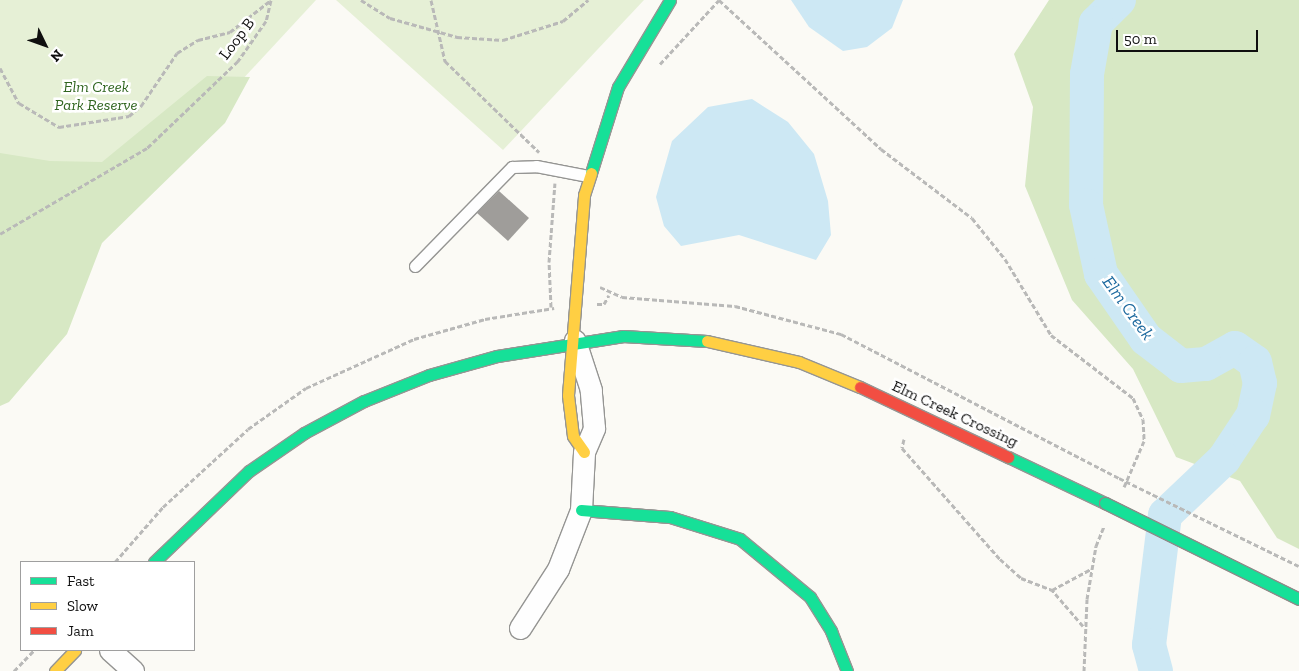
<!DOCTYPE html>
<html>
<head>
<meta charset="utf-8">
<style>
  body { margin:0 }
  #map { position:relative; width:1299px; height:671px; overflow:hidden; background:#fbfaf5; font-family:"Zilla Slab",serif }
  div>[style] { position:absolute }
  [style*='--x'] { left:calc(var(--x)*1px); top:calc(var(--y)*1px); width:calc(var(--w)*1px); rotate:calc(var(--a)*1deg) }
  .green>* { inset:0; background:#e6f0d6 }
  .forest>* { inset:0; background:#d7e8c4 }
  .water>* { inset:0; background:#cde8f4 }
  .river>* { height:34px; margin:-17px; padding:0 17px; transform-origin:17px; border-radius:17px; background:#cde8f4 }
  .building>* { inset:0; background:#9f9d9a }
  .path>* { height:3px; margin-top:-1.5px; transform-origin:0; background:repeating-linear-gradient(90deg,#b9b9b8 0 5px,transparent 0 7.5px) }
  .roads { filter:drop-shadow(1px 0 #959593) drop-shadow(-1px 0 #959593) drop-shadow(0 1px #959593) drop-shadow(0 -1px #959593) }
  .lane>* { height:11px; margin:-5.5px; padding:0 5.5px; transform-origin:5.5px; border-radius:5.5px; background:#fefefe }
  .street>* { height:21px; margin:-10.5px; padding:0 10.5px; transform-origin:10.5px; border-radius:10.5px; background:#fefefe }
  .fast>* { height:11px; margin:-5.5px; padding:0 5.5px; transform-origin:5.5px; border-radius:5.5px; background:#16e098 }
  .slow>* { height:11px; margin:-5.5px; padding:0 5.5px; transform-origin:5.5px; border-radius:5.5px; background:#ffcf43 }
  .jam>* { height:11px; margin:-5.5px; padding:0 5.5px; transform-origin:5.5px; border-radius:5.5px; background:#f24e42 }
  .path-bridge>* { height:3px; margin-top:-1.5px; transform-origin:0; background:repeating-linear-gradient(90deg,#b9b9b8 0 5px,transparent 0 7.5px) }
  .bridges { filter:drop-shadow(1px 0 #8c8b89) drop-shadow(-1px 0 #8c8b89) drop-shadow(0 1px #8c8b89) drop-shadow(0 -1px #8c8b89) }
  .fast-bridge>* { height:11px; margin:-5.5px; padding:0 5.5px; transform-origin:5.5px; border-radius:5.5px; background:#16e098 }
  span { translate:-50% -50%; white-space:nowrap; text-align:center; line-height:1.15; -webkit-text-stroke:5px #fff; paint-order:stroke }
  .street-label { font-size:16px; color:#0f0f0f }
  .park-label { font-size:16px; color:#316621; font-style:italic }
  .water-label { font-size:18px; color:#1c699e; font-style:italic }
  .legend { position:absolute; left:20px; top:561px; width:175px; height:90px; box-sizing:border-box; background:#fff; border:1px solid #9f9f9f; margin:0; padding:6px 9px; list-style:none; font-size:15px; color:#0f0f0f }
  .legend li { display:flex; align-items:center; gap:10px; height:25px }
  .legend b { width:25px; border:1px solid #9f9f9f }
  .north { position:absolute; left:20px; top:20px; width:50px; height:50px; -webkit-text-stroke:4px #fff; paint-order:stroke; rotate:132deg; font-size:14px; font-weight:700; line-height:20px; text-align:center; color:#0f0f0f }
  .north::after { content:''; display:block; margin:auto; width:18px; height:22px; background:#0f0f0f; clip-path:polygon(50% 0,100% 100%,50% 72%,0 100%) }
  .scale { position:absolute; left:1116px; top:30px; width:142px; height:22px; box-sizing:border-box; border:2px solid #0f0f0f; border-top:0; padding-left:6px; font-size:15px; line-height:18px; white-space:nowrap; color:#0f0f0f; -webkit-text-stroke:4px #fff; paint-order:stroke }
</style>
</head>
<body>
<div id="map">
  <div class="green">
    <i style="clip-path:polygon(0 0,316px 0,0 341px)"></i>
    <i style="clip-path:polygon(336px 0,644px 0,503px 150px)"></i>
  </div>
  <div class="forest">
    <i style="clip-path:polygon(1049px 0,1299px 0,1299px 549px,1277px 538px,1240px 481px,1176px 457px,1133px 369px,1072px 300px,1025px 186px,1033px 107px,1014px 54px)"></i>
    <i style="clip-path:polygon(207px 76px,250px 77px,225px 123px,102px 243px,67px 334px,9px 402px,0 406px,0 153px,50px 161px,102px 162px)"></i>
  </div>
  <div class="water">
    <i style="clip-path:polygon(791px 0,903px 0,892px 28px,867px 47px,843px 51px,809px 27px)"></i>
    <i style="clip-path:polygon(752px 99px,788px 122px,814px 154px,828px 201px,831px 235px,816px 260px,739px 235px,681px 246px,664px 226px,656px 197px,672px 141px,708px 107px)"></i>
  </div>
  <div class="river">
    <i style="--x:1119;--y:0;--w:33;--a:135"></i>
    <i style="--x:1096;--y:23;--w:52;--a:100"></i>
    <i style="--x:1087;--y:74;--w:131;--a:90.4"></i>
    <i style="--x:1086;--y:205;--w:71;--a:77.7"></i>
    <i style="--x:1101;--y:274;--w:79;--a:55.3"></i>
    <i style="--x:1146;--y:339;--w:44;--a:37.6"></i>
    <i style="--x:1181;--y:366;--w:25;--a:-5"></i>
    <i style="--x:1206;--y:364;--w:33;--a:-29"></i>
    <i style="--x:1235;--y:348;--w:24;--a:35"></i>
    <i style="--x:1255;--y:362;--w:22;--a:77"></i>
    <i style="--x:1260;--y:383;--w:33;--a:102"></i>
    <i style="--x:1253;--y:415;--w:53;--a:123.4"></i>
    <i style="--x:1224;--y:459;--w:81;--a:136.5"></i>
    <i style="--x:1165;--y:515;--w:131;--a:97"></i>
    <i style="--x:1149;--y:645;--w:27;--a:75"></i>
  </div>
  <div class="building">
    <i style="clip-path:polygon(499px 191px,529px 218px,508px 241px,477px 213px)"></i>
  </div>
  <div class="path">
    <i style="--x:361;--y:0;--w:34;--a:32"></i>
    <i style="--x:390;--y:18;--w:70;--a:15.8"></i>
    <i style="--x:457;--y:37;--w:46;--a:3.7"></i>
    <i style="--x:503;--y:40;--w:63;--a:-17.6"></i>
    <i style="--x:563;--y:21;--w:33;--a:-40"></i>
    <i style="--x:431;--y:0;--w:63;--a:77.1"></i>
    <i style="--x:445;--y:61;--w:131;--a:44.1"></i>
    <i style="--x:719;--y:0;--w:220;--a:42.6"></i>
    <i style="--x:881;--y:149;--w:114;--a:37.2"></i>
    <i style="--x:972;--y:218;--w:53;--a:51.2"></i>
    <i style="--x:1005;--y:259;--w:89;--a:58.8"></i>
    <i style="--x:1051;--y:335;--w:103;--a:37.5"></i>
    <i style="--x:1133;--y:398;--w:23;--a:65"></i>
    <i style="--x:1143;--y:419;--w:22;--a:87"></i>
    <i style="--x:1144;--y:441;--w:50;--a:113.5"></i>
    <i style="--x:660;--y:64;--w:87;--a:-47.3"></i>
    <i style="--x:0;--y:68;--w:40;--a:62"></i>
    <i style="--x:19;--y:103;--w:47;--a:31"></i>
    <i style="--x:59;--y:127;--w:71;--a:-8.9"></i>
    <i style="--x:129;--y:116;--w:16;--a:-40"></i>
    <i style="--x:141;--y:106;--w:64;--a:-55.8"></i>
    <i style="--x:177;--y:53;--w:25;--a:-32"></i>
    <i style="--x:198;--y:40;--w:33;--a:-14"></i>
    <i style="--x:230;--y:32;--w:52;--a:-38"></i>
    <i style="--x:271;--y:0;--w:22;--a:103"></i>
    <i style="--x:266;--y:21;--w:49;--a:125"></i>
    <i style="--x:238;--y:61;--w:126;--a:136.3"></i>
    <i style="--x:147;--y:148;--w:170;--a:149.7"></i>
    <i style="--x:600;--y:287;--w:24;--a:24"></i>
    <i style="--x:622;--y:297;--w:113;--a:4.6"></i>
    <i style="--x:735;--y:306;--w:110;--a:14.8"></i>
    <i style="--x:841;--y:334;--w:313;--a:27.4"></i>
    <i style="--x:597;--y:304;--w:7;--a:0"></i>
    <i style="--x:604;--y:304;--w:10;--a:-61"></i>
    <i style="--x:551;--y:307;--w:45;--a:-92.5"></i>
    <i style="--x:549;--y:262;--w:79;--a:-85.7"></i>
    <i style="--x:904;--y:439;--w:9;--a:103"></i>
    <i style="--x:902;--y:448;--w:148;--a:48.6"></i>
    <i style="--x:1000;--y:559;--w:28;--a:42"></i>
    <i style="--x:1021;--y:578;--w:33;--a:21"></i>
    <i style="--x:115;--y:562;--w:73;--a:-48.9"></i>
    <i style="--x:163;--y:507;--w:115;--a:-42.5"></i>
    <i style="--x:248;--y:429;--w:71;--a:-35.3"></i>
    <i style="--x:306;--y:388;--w:119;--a:-24.4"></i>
    <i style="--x:414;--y:339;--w:74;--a:-15.7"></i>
    <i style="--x:485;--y:319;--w:70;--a:-9.1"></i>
    <i style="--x:1083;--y:626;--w:48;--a:-130.7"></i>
    <i style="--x:1052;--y:590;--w:44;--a:-28.3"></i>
    <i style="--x:14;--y:671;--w:29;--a:-46"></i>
    <i style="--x:1084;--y:671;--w:72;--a:-87.6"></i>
    <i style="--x:1087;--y:599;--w:54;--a:-80.4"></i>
    <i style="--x:1096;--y:546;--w:22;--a:-68"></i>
  </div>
  <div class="roads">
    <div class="lane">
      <i style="--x:415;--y:266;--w:139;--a:-45.6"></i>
      <i style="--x:512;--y:167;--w:24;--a:-2"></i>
      <i style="--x:536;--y:166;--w:53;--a:10.9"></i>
    </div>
    <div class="street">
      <i style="--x:520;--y:628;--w:70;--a:-57.2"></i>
      <i style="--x:558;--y:569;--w:63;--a:-68.7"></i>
      <i style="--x:581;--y:510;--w:58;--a:-87"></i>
      <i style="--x:584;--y:452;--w:26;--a:-67"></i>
      <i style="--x:594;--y:428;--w:38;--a:-95"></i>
      <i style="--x:591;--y:390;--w:52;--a:-108.1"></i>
      <i style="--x:110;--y:650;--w:31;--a:42"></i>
    </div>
    <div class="fast">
      <i style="--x:591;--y:173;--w:90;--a:-72.6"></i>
      <i style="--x:618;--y:87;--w:101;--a:-59.1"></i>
      <i style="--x:1008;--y:457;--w:107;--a:25.4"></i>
      <i style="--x:581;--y:510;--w:89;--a:4.5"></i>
      <i style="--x:670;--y:517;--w:73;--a:17.4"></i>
      <i style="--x:740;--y:539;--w:91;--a:39.6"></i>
      <i style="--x:810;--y:597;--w:40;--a:58"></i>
      <i style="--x:831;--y:631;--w:43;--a:68.2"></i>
      <i style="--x:154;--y:562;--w:132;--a:-43.8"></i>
      <i style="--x:249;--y:471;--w:67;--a:-34.6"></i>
      <i style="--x:304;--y:433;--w:68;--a:-28.1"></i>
      <i style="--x:364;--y:401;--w:70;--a:-21.8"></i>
      <i style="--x:429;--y:375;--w:71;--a:-15.6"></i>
      <i style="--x:497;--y:356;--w:128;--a:-9"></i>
      <i style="--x:623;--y:336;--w:84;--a:3.4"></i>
    </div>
    <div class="slow">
      <i style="--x:707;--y:341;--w:94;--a:12.9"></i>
      <i style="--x:799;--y:362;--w:66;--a:22.3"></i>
      <i style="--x:584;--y:452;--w:19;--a:-125"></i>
      <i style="--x:573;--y:436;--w:41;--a:-97"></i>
      <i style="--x:568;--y:395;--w:201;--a:-85.4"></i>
      <i style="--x:584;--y:195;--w:23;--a:-72"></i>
      <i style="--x:55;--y:671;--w:29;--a:-46"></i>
    </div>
    <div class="jam">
      <i style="--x:860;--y:387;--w:164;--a:25.3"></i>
    </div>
  </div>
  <div class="path-bridge">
    <i style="--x:1119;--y:478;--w:200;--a:26.1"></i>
  </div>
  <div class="bridges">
    <div class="fast-bridge">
      <i style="--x:1105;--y:503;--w:216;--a:26.3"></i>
    </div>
  </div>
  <div class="street-label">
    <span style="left:237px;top:39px;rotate:-53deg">Loop B</span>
    <span style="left:955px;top:414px;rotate:25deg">Elm Creek Crossing</span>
  </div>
  <div class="park-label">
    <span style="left:96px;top:96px">Elm Creek<br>Park Reserve</span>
  </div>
  <div class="water-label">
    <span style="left:1128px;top:308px;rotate:54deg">Elm Creek</span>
  </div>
  <ul class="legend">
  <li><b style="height:6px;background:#16e098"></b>Fast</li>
  <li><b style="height:6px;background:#ffcf43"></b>Slow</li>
  <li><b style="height:6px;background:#f24e42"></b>Jam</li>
  </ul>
  <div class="north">N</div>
  <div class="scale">50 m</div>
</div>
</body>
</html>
